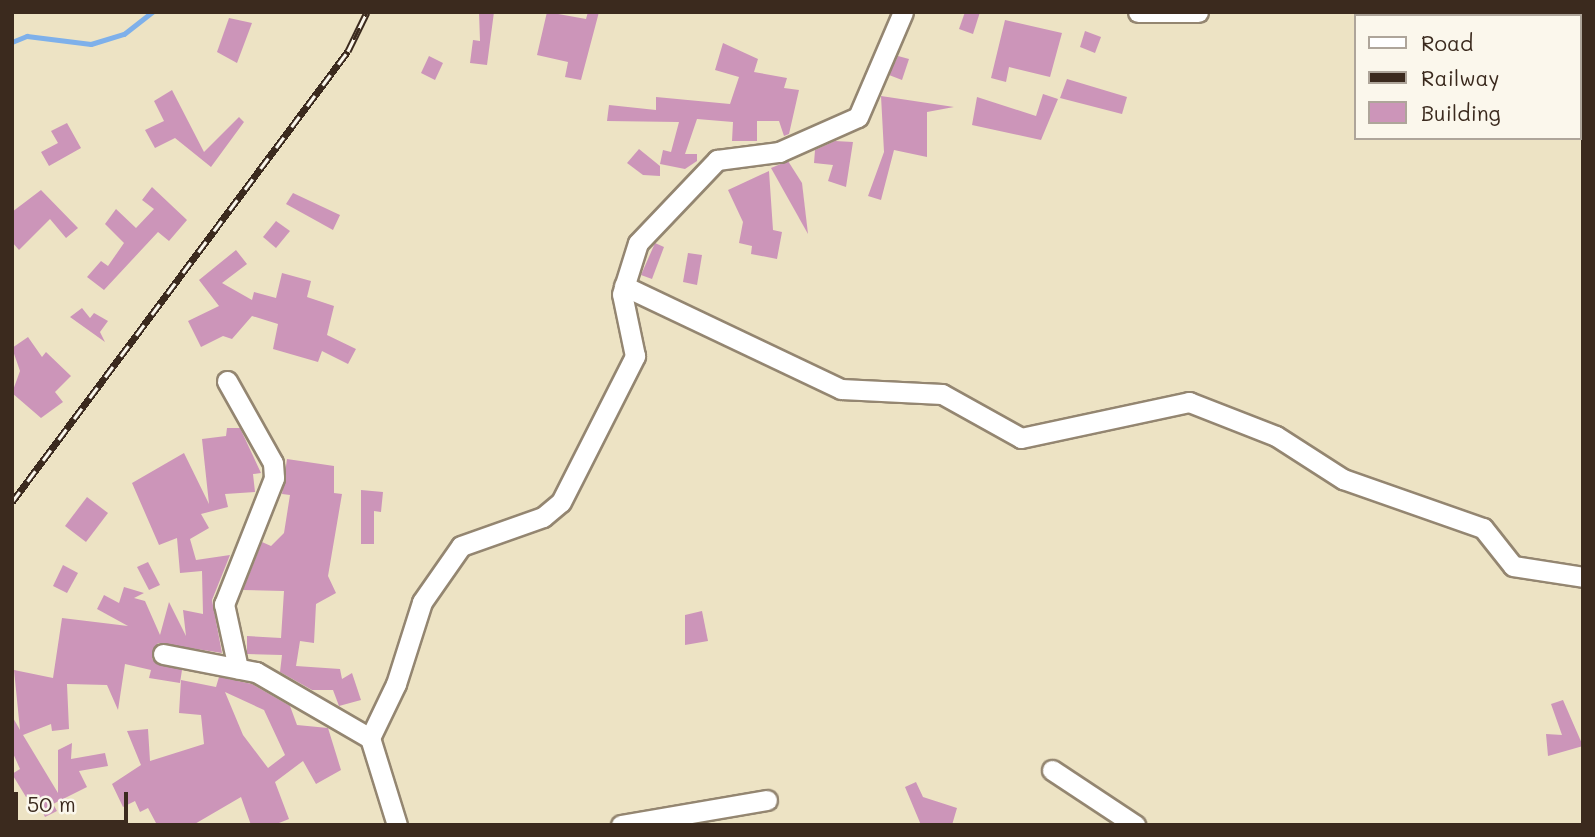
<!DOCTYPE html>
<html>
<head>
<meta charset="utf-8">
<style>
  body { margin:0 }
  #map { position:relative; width:1595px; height:837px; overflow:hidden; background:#ede3c4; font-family:Mali,sans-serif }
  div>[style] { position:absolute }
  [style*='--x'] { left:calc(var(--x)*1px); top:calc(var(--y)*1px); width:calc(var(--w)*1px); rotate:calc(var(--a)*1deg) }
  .stream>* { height:4.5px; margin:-2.25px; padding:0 2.25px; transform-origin:2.25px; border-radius:2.25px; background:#7eb0ea }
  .building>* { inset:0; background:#cc95b9 }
  .roads { filter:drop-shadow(2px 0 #948671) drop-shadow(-2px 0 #948671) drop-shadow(0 2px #948671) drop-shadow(0 -2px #948671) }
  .minor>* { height:19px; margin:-9.5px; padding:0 9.5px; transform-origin:9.5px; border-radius:9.5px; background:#fff }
  .rail>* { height:7px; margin-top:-3.5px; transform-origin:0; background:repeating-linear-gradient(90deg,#fbf7ec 0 13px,#3b2a1e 0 26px); box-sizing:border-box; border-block:2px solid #3b2a1e }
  span { translate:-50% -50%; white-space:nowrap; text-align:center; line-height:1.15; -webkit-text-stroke:6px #fbf7ec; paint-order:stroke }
  .frame { position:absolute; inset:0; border:14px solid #3b2a1e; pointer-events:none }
  .legend { position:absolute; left:1354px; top:14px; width:228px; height:126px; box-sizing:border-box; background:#fbf7ec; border:2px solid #aea59a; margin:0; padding:9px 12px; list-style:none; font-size:21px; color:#3b2a1e }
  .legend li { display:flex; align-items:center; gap:14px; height:35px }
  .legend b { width:35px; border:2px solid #aea59a }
  .scale { position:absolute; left:14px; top:792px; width:114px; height:32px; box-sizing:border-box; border:4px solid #3b2a1e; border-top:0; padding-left:9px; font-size:21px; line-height:24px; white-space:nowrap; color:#3b2a1e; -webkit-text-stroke:5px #fbf7ec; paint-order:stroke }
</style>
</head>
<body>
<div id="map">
  <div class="stream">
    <i style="--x:12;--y:42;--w:16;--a:-22"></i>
    <i style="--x:27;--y:36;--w:64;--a:7.1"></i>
    <i style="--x:91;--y:44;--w:34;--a:-17"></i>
    <i style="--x:124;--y:34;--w:36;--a:-38"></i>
  </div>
  <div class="building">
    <i style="clip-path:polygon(479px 12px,494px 12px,487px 65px,470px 63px,473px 40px,480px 41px)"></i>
    <i style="clip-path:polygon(547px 12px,586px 19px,588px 12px,599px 12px,581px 80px,565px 77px,568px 62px,537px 55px)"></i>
    <i style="clip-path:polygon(965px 12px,980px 12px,973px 34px,959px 29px)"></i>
    <i style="clip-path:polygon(229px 18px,252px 23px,237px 63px,217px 52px)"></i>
    <i style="clip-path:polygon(1005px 20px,1062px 33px,1050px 77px,1009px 67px,1006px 82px,991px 78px)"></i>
    <i style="clip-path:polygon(1085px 31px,1101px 37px,1095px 53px,1080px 47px)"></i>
    <i style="clip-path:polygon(723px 43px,758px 59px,754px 72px,787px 78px,784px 88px,799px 90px,789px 134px,784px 136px,779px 121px,757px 121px,757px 141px,732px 141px,733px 122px,697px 119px,685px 154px,697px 154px,697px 161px,685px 169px,660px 164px,663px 150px,671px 152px,679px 122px,607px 121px,609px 105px,656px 110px,656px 97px,730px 104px,739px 77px,715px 70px)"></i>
    <i style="clip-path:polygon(429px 56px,443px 63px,435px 80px,421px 73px)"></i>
    <i style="clip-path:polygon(898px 56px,909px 59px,902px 80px,889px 75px)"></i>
    <i style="clip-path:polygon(1067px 79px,1127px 97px,1122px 114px,1060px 98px)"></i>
    <i style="clip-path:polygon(172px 90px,204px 152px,239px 117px,244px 122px,211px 167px,175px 138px,155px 148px,145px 130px,164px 121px,154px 101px)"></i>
    <i style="clip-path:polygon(1043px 94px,1058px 99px,1041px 140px,972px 125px,977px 97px,1036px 116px)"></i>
    <i style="clip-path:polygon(881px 96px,954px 107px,927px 112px,927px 157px,894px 150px,881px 200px,868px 196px,884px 152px)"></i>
    <i style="clip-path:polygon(67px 123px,81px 148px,49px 166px,41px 152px,58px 143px,51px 131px)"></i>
    <i style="clip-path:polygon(835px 141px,853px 142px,846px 187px,828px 181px,833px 165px,814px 163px,815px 150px)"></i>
    <i style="clip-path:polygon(639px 149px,660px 166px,660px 176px,643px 175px,627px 163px)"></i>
    <i style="clip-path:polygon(788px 161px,802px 183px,808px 234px,771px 168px)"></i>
    <i style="clip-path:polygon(769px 171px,773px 230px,782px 232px,777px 259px,751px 254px,752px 246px,739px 243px,743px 222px,728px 190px)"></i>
    <i style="clip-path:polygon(152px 187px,187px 220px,169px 241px,158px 232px,104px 290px,87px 277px,101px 261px,108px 266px,124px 243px,105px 224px,116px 209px,136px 228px,154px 209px,142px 200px)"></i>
    <i style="clip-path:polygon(41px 190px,78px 228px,66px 238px,50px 219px,19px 250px,12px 242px,12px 212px)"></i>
    <i style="clip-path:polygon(293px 193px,340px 215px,333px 230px,286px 204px)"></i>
    <i style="clip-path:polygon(276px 221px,290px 231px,276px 248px,263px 237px)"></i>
    <i style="clip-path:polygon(655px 243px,664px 247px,652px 279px,641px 275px)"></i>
    <i style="clip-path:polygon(236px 250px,247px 264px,222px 283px,252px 300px,254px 292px,276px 298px,282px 273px,311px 281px,307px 297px,334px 306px,327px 335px,356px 349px,348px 364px,322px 351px,318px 362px,273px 349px,278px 324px,252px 316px,232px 339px,223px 336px,201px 347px,188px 321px,219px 306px,199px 280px)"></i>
    <i style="clip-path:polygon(688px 253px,702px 255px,697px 285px,683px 282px)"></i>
    <i style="clip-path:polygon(82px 308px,90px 318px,94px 313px,108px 321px,100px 332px,105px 342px,70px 317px)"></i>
    <i style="clip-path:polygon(28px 337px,42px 357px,46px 352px,71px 376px,55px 392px,63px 402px,41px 418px,12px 393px,20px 371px,12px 348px)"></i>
    <i style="clip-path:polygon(227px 428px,240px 428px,261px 473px,253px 474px,255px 492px,225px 494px,228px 507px,201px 514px,209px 528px,190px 539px,196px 560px,230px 555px,212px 600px,222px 653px,158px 643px,152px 659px,182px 670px,180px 683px,149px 678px,151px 670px,125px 664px,118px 710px,107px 685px,67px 684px,69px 729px,52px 731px,51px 724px,23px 735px,58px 793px,58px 750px,72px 743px,71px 759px,105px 753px,108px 766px,79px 771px,87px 787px,53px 804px,57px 811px,45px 817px,34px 794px,26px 797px,12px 774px,20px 769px,12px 751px,12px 716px,20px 730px,14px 670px,53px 678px,62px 618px,128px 626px,97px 609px,104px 595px,119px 603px,124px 587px,144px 593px,134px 598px,145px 601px,160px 635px,169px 602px,186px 636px,183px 610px,203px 614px,202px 571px,180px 573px,177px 538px,159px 545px,132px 483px,184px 453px,209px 504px,202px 439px,226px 436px)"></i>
    <i style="clip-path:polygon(287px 459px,334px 466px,334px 493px,342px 494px,328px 576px,336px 593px,316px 604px,314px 643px,300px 641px,296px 666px,340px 669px,342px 679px,352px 673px,361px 700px,339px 706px,333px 690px,312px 690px,280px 672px,282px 655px,247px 654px,247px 636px,281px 638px,284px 591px,243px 590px,262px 542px,271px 546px,284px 533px,290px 495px,282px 494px)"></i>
    <i style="clip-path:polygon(361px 490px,383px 492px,381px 512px,374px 511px,374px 544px,361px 544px)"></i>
    <i style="clip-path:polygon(87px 497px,108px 513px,86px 542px,65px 526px)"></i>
    <i style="clip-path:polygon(148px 562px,160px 585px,149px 590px,137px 567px)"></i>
    <i style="clip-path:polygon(63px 565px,78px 573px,67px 593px,53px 586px)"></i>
    <i style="clip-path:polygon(702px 611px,708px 641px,685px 645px,685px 615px)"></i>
    <i style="clip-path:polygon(evenodd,219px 677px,252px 684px,290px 706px,297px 725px,328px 728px,341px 770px,316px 784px,303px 761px,275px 782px,289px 819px,274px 825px,251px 825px,241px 797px,193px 825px,156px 823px,148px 808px,140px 812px,135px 801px,123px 807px,112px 784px,141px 765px,127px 731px,148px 729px,150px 761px,204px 744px,201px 715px,179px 713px,181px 680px,216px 687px,219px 677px,225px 692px,264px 710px,285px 755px,268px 768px,243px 735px,225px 692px)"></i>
    <i style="clip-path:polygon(1563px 700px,1583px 746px,1548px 756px,1546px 734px,1562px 735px,1551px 704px)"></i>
    <i style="clip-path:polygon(916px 782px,923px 797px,957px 808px,952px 825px,921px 825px,905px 787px)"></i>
  </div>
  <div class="roads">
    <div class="minor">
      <i style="--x:1138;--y:12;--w:60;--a:0"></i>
      <i style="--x:624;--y:286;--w:240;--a:25.4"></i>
      <i style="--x:841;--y:389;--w:101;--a:2.8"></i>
      <i style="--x:942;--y:394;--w:90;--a:29.1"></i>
      <i style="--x:1021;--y:438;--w:172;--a:-12.1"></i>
      <i style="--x:1189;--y:402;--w:93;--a:21.3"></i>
      <i style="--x:1276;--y:436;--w:80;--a:32.7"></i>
      <i style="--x:1343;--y:479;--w:148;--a:19.3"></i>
      <i style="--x:1483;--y:528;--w:48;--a:51.7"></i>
      <i style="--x:1513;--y:566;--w:71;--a:8.9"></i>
      <i style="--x:227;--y:381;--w:94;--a:60.7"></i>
      <i style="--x:273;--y:463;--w:15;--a:86"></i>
      <i style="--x:274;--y:478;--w:136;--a:111.6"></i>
      <i style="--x:224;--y:604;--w:66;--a:77.7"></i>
      <i style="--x:163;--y:654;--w:95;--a:11"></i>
      <i style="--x:256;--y:672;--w:132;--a:30.1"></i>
      <i style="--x:1052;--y:770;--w:100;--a:33.5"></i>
      <i style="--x:397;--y:825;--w:91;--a:-107.2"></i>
      <i style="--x:370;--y:738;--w:60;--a:-64.3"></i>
      <i style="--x:396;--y:684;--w:86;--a:-72.4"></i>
      <i style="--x:422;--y:602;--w:68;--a:-55.1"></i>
      <i style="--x:461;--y:546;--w:87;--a:-19.5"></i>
      <i style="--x:543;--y:517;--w:23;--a:-40"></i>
      <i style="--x:561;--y:502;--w:164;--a:-63.1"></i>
      <i style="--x:635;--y:356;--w:63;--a:-101.8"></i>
      <i style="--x:622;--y:294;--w:53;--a:-72.6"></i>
      <i style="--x:638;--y:243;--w:115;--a:-46.4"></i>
      <i style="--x:717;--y:160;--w:63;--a:-7.4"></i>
      <i style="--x:779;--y:152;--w:86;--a:-23.9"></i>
      <i style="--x:858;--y:117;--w:114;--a:-66.8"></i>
      <i style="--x:621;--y:825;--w:148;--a:-9.7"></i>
    </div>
  </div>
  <div class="rail">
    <i style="--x:12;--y:502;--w:562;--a:-53.31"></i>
    <i style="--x:348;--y:51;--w:43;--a:-64"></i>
  </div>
  <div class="frame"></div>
  <ul class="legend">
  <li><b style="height:9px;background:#fff"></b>Road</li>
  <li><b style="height:9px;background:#3b2a1e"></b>Railway</li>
  <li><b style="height:19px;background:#cc95b9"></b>Building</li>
  </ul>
  <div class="scale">50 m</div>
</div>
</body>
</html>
